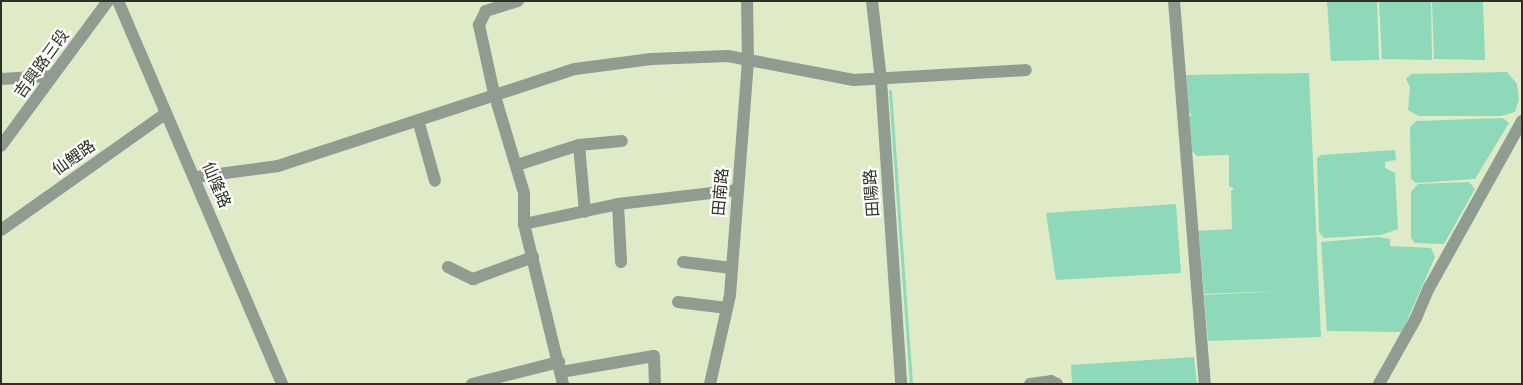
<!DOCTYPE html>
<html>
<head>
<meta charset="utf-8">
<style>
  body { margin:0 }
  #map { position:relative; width:1523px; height:385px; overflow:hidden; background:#dfeac7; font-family:"Fira Sans Condensed","Noto Sans TC",sans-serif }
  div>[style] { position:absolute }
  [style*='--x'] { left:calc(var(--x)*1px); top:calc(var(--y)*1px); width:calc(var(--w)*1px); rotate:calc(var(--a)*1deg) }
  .water>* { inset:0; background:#8dd9ba }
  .stream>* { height:3px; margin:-1.5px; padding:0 1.5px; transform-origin:1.5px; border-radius:1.5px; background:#8dd9ba }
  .minor>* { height:12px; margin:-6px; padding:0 6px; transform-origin:6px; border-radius:6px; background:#919c90 }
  span { translate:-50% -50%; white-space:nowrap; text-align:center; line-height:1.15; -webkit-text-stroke:4.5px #fff; paint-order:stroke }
  .street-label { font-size:16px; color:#2c3123 }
  .frame { position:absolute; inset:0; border:2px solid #2c3123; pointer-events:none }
</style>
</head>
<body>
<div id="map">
  <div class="water">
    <i style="clip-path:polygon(1327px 1px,1377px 1px,1379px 60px,1331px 61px)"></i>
    <i style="clip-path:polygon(1379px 1px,1431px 1px,1432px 60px,1382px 59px)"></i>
    <i style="clip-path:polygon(1432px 1px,1483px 1px,1485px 60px,1434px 59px)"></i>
    <i style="clip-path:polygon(1507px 72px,1517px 84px,1519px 99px,1515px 112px,1501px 116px,1419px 116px,1408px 110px,1410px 87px,1406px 79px,1411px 74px)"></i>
    <i style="clip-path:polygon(1309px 73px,1321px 337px,1208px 341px,1204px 295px,1280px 291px,1204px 294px,1199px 236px,1194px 231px,1279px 227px,1232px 229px,1231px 191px,1234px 189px,1229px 186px,1229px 155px,1197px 156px,1192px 151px,1189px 116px,1192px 115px,1188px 112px,1186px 75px)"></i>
    <i style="clip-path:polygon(1503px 118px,1509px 123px,1475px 179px,1416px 183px,1411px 179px,1410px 127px,1416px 121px)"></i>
    <i style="clip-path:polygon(1395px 150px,1396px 160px,1385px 162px,1385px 168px,1395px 173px,1398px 229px,1381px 235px,1324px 238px,1319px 232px,1317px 158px,1321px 155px)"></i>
    <i style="clip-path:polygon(1469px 182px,1475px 189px,1444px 244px,1415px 243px,1411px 238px,1411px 192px,1418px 184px)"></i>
    <i style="clip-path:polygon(1176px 204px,1181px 273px,1056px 280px,1046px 213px)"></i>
    <i style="clip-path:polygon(1378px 237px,1390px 239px,1390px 246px,1431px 248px,1435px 257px,1402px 332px,1327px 331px,1321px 242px)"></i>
    <i style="clip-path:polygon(1194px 357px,1197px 384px,1072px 383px,1071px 365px)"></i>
  </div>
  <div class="stream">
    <i style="--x:890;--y:91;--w:294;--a:85.9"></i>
  </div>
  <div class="minor">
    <i style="--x:118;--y:1;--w:417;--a:66.8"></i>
    <i style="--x:518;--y:1;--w:34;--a:163"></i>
    <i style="--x:486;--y:11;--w:16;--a:117"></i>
    <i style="--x:479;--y:25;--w:70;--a:77.6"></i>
    <i style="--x:494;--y:93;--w:104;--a:73.3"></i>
    <i style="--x:524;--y:193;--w:31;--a:90"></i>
    <i style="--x:524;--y:224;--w:165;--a:76.3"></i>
    <i style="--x:872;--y:1;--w:80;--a:83.5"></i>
    <i style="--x:881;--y:80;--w:305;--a:86.2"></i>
    <i style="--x:1174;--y:1;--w:384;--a:85.4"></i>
    <i style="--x:1;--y:79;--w:51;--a:-3.4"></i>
    <i style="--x:418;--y:120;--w:63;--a:74.4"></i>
    <i style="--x:579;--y:145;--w:67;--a:84.9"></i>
    <i style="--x:1;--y:146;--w:180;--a:-53.6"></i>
    <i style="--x:517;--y:165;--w:65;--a:-17.9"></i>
    <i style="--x:579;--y:145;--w:43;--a:-5.3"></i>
    <i style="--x:196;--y:177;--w:83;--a:-7.6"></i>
    <i style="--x:278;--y:166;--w:312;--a:-18.1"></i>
    <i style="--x:575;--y:69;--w:77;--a:-7.5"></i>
    <i style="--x:651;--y:59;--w:77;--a:-2.2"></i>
    <i style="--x:728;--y:56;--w:128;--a:10.8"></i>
    <i style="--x:854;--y:80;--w:172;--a:-3.3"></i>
    <i style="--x:618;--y:204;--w:58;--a:87"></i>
    <i style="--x:524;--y:224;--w:96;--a:-12"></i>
    <i style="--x:618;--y:204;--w:121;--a:-6.7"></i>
    <i style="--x:1;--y:230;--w:202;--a:-35.3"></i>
    <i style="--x:683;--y:262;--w:49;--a:7"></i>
    <i style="--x:448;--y:267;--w:28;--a:26"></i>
    <i style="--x:473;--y:279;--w:64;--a:-20.1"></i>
    <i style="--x:678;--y:302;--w:49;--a:7"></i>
    <i style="--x:561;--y:372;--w:94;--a:-9.8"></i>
    <i style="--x:654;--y:356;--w:28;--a:88"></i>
    <i style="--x:472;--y:384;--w:90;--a:-14.2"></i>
    <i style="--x:710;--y:384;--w:91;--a:-77.3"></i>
    <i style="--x:730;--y:295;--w:234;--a:-85.6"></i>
    <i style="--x:748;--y:62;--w:61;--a:-90.9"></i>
    <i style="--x:1030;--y:384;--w:21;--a:-8"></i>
    <i style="--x:1051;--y:381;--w:7;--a:27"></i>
    <i style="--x:1379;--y:384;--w:76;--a:-60.7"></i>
    <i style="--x:1416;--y:318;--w:33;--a:-67"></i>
    <i style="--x:1429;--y:288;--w:191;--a:-60.9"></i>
  </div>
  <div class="street-label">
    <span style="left:42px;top:64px;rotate:-54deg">吉興路三段</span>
    <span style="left:74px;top:158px;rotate:-35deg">仙鯉路</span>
    <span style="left:216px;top:185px;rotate:67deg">仙隆路</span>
    <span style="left:721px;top:192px;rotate:-85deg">田南路</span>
    <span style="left:872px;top:193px;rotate:-94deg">田陽路</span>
  </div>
  <div class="frame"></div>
</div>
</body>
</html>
